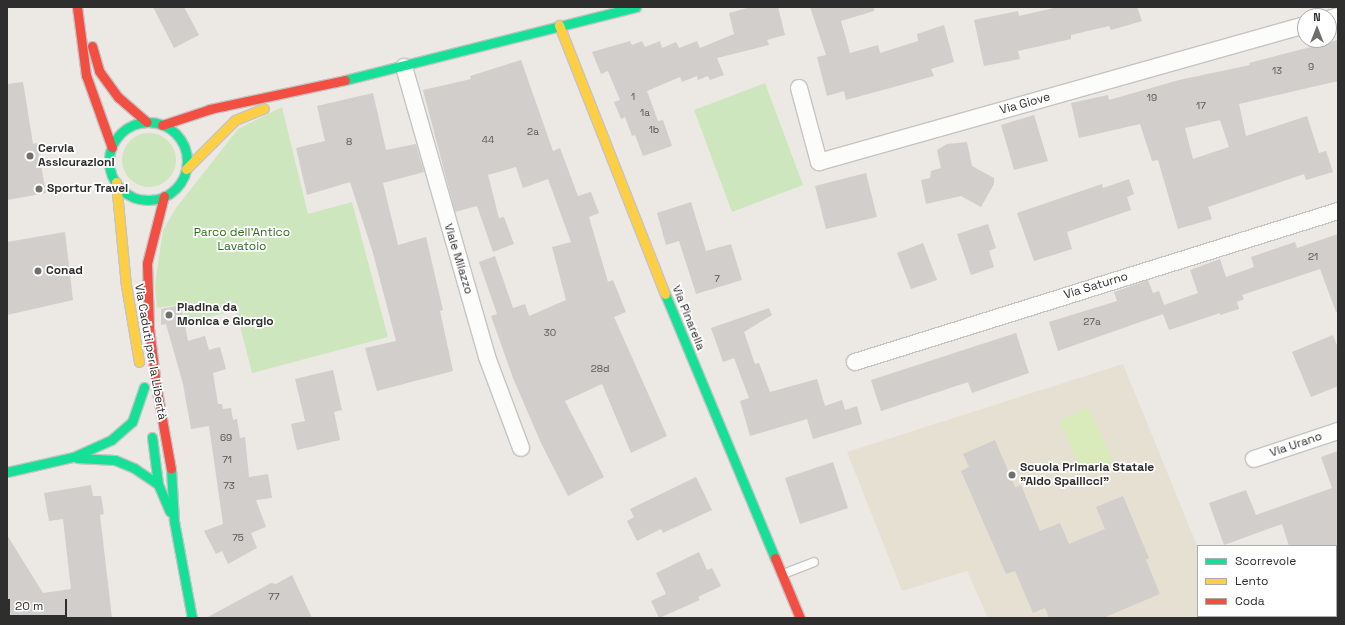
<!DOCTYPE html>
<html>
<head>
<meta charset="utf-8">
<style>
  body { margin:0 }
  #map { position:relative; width:1345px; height:625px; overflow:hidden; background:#ece8e4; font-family:"Space Grotesk",sans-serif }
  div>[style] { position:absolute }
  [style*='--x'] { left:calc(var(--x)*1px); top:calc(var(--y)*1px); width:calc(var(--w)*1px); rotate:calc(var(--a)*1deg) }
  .education>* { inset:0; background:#e6e0d3 }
  .green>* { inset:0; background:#cee6be }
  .round { border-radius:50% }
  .pitch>* { inset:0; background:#d9eabb }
  .building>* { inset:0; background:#d1cecb }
  .roads { filter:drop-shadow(1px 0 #c5c4c5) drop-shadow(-1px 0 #c5c4c5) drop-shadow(0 1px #c5c4c5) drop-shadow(0 -1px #c5c4c5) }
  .lane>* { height:8px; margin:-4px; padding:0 4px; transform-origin:4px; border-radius:4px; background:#fcfcfb }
  .street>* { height:16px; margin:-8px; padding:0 8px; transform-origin:8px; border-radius:8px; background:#fcfcfb }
  .fast>* { height:9px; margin:-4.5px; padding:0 4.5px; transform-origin:4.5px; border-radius:4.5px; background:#16e098 }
  .fast>.ring { margin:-4.5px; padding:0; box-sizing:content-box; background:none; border:9px solid #16e098; border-radius:50% }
  .slow>* { height:9px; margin:-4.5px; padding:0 4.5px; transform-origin:4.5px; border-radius:4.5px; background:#ffcf43 }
  .jam>* { height:9px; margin:-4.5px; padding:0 4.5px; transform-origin:4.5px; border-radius:4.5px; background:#f24e42 }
  .dots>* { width:11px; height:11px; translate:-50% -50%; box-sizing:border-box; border:2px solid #fff; border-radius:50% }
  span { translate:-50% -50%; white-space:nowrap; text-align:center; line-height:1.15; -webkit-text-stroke:3.5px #fff; paint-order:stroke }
  .number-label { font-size:10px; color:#585857 }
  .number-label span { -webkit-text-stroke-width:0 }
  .street-label { font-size:12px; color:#2e2e2e }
  .poi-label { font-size:12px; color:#2e2e2e; font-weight:700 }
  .left { translate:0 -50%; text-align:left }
  .park-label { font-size:12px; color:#2c6e1b }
  .frame { position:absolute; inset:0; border:8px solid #2e2e2e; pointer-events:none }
  .legend { position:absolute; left:1197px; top:545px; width:140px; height:72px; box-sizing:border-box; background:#fff; border:1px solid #ababab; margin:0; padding:5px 7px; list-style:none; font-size:12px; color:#2e2e2e }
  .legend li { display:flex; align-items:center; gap:8px; height:20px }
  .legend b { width:20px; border:1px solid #ababab }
  .north { position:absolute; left:1297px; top:8px; width:40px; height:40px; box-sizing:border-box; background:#fff; border:1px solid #ababab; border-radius:50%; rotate:0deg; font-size:11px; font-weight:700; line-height:16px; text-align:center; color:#2e2e2e }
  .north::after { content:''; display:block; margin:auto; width:14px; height:18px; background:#706f6e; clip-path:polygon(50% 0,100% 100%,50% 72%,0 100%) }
  .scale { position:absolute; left:8px; top:599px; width:59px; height:18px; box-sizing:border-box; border:2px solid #2e2e2e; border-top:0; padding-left:5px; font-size:12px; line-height:14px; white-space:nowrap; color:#2e2e2e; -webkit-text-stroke:3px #fff; paint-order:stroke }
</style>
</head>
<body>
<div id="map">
  <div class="education">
    <i style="clip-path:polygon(1123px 364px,1198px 548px,1198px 616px,1225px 618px,988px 618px,967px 571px,902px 591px,847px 452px)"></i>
  </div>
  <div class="green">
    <i style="clip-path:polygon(765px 83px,803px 185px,732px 212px,694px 110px)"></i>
    <i style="clip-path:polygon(282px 107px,308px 214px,352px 202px,388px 337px,252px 373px,236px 310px,185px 323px,182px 304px,157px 308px,155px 284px,163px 230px,176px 208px,238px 129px)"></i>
    <i class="round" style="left:122px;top:133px;width:54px;height:54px"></i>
  </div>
  <div class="pitch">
    <i style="clip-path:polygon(1088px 407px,1113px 461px,1084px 474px,1059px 421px)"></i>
  </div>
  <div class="building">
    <i style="clip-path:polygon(153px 7px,184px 7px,199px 35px,174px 48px)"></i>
    <i style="clip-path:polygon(751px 7px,778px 7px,785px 35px,767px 40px,769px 45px,717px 58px,724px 75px,710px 80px,708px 76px,698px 80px,697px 76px,682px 82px,680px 77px,647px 91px,658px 121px,663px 120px,672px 146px,643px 156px,635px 135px,632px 136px,625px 117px,621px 119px,614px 102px,620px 100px,608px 71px,601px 74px,592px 52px,630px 41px,632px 45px,642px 41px,645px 47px,660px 41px,662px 48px,676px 42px,679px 48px,697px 41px,700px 48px,734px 34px,729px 13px)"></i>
    <i style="clip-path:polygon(810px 7px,874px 7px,874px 11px,841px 21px,850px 53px,878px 45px,880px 53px,918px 41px,917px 34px,944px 25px,954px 62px,931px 69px,934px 76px,846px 100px,844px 91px,827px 96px,817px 57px,826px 55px)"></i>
    <i style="clip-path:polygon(1058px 7px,1137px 7px,1142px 21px,1111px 30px,1109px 26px,1071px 35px,1071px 39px,1018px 51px,1020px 59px,984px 66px,974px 20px,1018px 11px,1019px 16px)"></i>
    <i style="clip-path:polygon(evenodd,1338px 40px,1338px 81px,1239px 104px,1246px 136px,1307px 116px,1319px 153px,1326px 151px,1333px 172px,1306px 180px,1304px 174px,1208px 207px,1212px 219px,1178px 229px,1158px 160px,1152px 161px,1140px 124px,1079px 138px,1071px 103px,1108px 95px,1109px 100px,1179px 80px,1250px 65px,1249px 63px,1338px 40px,1220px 120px,1229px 147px,1193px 159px,1185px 128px,1220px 120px)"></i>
    <i style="clip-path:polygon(521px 60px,553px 151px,560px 148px,578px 196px,591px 192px,599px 213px,589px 217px,608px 282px,613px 280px,626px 312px,614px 317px,667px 436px,631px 453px,602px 384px,565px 401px,604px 477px,568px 496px,541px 443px,513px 378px,491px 316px,497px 314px,479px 262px,495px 256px,513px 308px,525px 304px,529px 316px,566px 300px,552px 247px,571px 242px,548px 179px,523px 188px,516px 167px,488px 175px,499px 218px,504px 217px,514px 244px,493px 252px,477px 206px,455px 212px,423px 90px,471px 79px,470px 76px)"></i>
    <i style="clip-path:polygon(23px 82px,33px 144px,37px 143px,46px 193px,7px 200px,7px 84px)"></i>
    <i style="clip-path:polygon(373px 93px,386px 150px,416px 144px,424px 172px,383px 183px,398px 245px,426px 237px,443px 310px,440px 311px,453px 371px,377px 391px,365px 348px,396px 341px,373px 253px,350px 182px,307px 195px,296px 148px,325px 141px,317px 106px)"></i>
    <i style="clip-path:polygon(1034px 115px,1048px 161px,1014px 170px,1001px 125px)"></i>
    <i style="clip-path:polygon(967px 142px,972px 166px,994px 178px,994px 184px,981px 207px,961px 196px,926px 204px,921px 180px,930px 178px,931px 171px,941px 168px,937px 150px,947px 144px)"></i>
    <i style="clip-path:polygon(866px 173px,877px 217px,826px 229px,815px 186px)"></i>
    <i style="clip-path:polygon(1129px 179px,1134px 194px,1127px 197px,1131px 210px,1067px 232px,1072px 249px,1034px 261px,1017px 213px,1102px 184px,1103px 188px)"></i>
    <i style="clip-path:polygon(691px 202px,706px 251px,731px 244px,742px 280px,696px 294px,679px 241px,666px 245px,657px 213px)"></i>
    <i style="clip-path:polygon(988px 224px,996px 248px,989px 251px,994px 267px,971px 275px,957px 234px)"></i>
    <i style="clip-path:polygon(65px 232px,73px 300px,7px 315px,7px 242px)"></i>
    <i style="clip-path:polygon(1338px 234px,1338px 312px,1336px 312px,1320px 269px,1242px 295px,1244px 299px,1237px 302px,1239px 309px,1220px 315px,1220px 313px,1169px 330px,1163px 314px,1058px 351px,1049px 322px,1117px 301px,1114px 292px,1148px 280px,1153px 293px,1159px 291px,1164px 305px,1198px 293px,1190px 270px,1220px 259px,1226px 277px,1254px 267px,1251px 257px,1295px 242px,1297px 248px)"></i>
    <i style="clip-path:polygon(923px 243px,937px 280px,911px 289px,897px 253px)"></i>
    <i style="clip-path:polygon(181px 305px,188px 341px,205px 336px,209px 350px,220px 347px,226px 369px,213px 373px,218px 404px,222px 404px,223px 409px,231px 408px,233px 420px,237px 419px,240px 438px,245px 437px,249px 477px,268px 474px,272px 498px,256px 500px,266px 527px,251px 533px,257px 548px,228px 564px,222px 551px,216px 554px,204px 531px,223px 524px,209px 426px,191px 429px,183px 384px,166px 324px,161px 325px,161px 309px)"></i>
    <i style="clip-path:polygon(769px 308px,772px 315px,744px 332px,755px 364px,759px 363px,770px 392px,817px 379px,825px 406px,842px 400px,845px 410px,857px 406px,862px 424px,813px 439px,807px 419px,750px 436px,740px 401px,749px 398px,734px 358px,723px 362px,711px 328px)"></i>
    <i style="clip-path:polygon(1016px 333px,1029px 373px,972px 393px,968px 382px,881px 411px,871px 380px)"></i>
    <i style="clip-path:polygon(1333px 335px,1338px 348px,1338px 386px,1311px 397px,1292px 352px)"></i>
    <i style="clip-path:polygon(333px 370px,342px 410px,334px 412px,340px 440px,297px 450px,291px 424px,305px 421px,295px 379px)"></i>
    <i style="clip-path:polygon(995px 440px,1015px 487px,1021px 485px,1040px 531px,1060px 523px,1069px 544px,1105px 529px,1096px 507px,1123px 496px,1149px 558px,1146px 560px,1160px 594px,1103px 618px,1049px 618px,1045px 608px,1033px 613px,1015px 571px,1006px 574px,961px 471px,969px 467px,963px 454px)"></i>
    <i style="clip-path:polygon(1338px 451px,1338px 546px,1289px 546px,1282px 524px,1224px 545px,1209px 503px,1246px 490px,1256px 515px,1332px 488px,1321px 457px)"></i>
    <i style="clip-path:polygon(833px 462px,848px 508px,800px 524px,785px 478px)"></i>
    <i style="clip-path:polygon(696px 477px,712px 510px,663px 533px,661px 529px,637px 541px,627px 521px,634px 517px,630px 509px)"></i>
    <i style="clip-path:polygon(91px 485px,93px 496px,101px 496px,104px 514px,100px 515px,112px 618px,12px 618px,7px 602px,7px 535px,43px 593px,71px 589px,63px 519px,49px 521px,44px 493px)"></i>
    <i style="clip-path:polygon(699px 552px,707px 570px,712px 568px,721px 586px,698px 597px,700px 600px,659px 618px,651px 601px,666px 594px,656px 573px)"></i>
    <i style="clip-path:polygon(292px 575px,312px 618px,206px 618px,271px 583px,276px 584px)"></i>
  </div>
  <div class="roads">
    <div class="lane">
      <i style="--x:783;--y:574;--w:33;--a:-21"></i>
    </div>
    <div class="street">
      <i style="--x:1329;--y:19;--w:9;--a:-18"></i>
      <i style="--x:404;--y:67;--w:302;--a:74"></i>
      <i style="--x:487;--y:357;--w:97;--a:69.5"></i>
      <i style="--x:799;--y:88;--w:77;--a:74.9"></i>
      <i style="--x:819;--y:162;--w:505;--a:-15.74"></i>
      <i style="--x:855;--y:362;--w:506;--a:-17.36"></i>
      <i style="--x:1254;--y:459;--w:89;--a:-18.4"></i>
    </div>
    <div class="fast">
      <i style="--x:345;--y:80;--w:300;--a:-14.1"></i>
      <i class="ring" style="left:109px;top:122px;width:69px;height:69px"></i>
      <i style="--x:665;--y:294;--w:286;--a:67.4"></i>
      <i style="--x:152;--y:437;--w:47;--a:82.7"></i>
      <i style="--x:158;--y:484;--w:30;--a:67"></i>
      <i style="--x:77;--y:458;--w:38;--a:3"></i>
      <i style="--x:115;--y:460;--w:21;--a:23"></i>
      <i style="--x:134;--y:468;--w:29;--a:34"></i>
      <i style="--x:171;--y:469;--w:52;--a:86.7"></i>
      <i style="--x:174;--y:521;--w:99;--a:79.5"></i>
      <i style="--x:7;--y:472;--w:68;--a:-12.8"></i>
      <i style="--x:73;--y:457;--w:42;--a:-24.1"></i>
      <i style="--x:111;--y:440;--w:28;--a:-41"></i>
      <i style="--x:132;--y:422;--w:37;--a:-71"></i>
    </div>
    <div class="slow">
      <i style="--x:559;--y:25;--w:289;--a:68.5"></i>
      <i style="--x:186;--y:169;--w:69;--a:-45"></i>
      <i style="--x:235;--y:120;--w:31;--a:-22"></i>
      <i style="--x:116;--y:182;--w:103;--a:84.5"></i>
      <i style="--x:126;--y:285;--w:78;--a:80.4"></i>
    </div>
    <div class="jam">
      <i style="--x:77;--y:7;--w:69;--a:82.5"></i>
      <i style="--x:86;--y:75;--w:77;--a:70.4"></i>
      <i style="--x:92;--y:46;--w:26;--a:74"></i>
      <i style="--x:99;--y:71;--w:32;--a:54"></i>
      <i style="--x:118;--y:97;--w:38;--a:41"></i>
      <i style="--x:162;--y:125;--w:51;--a:-18.4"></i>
      <i style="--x:210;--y:109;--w:138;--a:-12.1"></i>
      <i style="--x:164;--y:196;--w:69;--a:104.2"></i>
      <i style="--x:147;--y:263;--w:65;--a:88.2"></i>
      <i style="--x:149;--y:328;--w:57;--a:83"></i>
      <i style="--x:156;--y:385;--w:85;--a:79.9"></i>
      <i style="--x:775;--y:558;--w:65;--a:67.4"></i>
    </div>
  </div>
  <div class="dots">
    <i style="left:30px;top:156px;background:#706f6e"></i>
    <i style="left:39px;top:189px;background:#706f6e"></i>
    <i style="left:38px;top:271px;background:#706f6e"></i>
    <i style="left:169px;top:315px;background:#706f6e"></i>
    <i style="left:1012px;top:475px;background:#706f6e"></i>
  </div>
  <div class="number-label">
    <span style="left:1311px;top:67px">9</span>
    <span style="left:1277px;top:71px">13</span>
    <span style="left:633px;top:97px">1</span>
    <span style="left:1152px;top:98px">19</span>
    <span style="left:1201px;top:106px">17</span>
    <span style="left:645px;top:113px">1a</span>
    <span style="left:654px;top:130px">1b</span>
    <span style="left:533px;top:132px">2a</span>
    <span style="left:488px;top:140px">44</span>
    <span style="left:349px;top:142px">8</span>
    <span style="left:1313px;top:257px">21</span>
    <span style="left:717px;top:279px">7</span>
    <span style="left:1092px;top:322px">27a</span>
    <span style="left:550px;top:333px">30</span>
    <span style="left:600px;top:369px">28d</span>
    <span style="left:226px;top:438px">69</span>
    <span style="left:227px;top:460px">71</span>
    <span style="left:229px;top:486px">73</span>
    <span style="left:238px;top:538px">75</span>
    <span style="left:274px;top:597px">77</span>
  </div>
  <div class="street-label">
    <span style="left:1025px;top:104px;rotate:-16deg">Via Giove</span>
    <span style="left:458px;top:259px;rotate:73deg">Viale Milazzo</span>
    <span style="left:1096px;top:286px;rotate:-17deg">Via Saturno</span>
    <span style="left:688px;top:318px;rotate:68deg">Via Pinarella</span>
    <span style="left:150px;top:352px;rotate:80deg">Via Caduti per la Libertà</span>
    <span style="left:1296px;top:445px;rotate:-19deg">Via Urano</span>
  </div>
  <div class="poi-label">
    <span class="left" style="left:38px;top:156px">Cervia<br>Assicurazioni</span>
    <span class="left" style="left:47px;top:189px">Sportur Travel</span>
    <span class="left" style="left:46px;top:271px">Conad</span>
    <span class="left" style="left:177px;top:315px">Piadina da<br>Monica e Giorgio</span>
    <span class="left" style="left:1020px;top:475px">Scuola Primaria Statale<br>"Aldo Spallicci"</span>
  </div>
  <div class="park-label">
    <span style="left:242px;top:240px">Parco dell'Antico<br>Lavatoio</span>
  </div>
  <div class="frame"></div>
  <ul class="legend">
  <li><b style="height:5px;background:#16e098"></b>Scorrevole</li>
  <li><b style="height:5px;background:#ffcf43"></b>Lento</li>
  <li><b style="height:5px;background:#f24e42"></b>Coda</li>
  </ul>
  <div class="north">N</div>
  <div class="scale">20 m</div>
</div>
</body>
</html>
